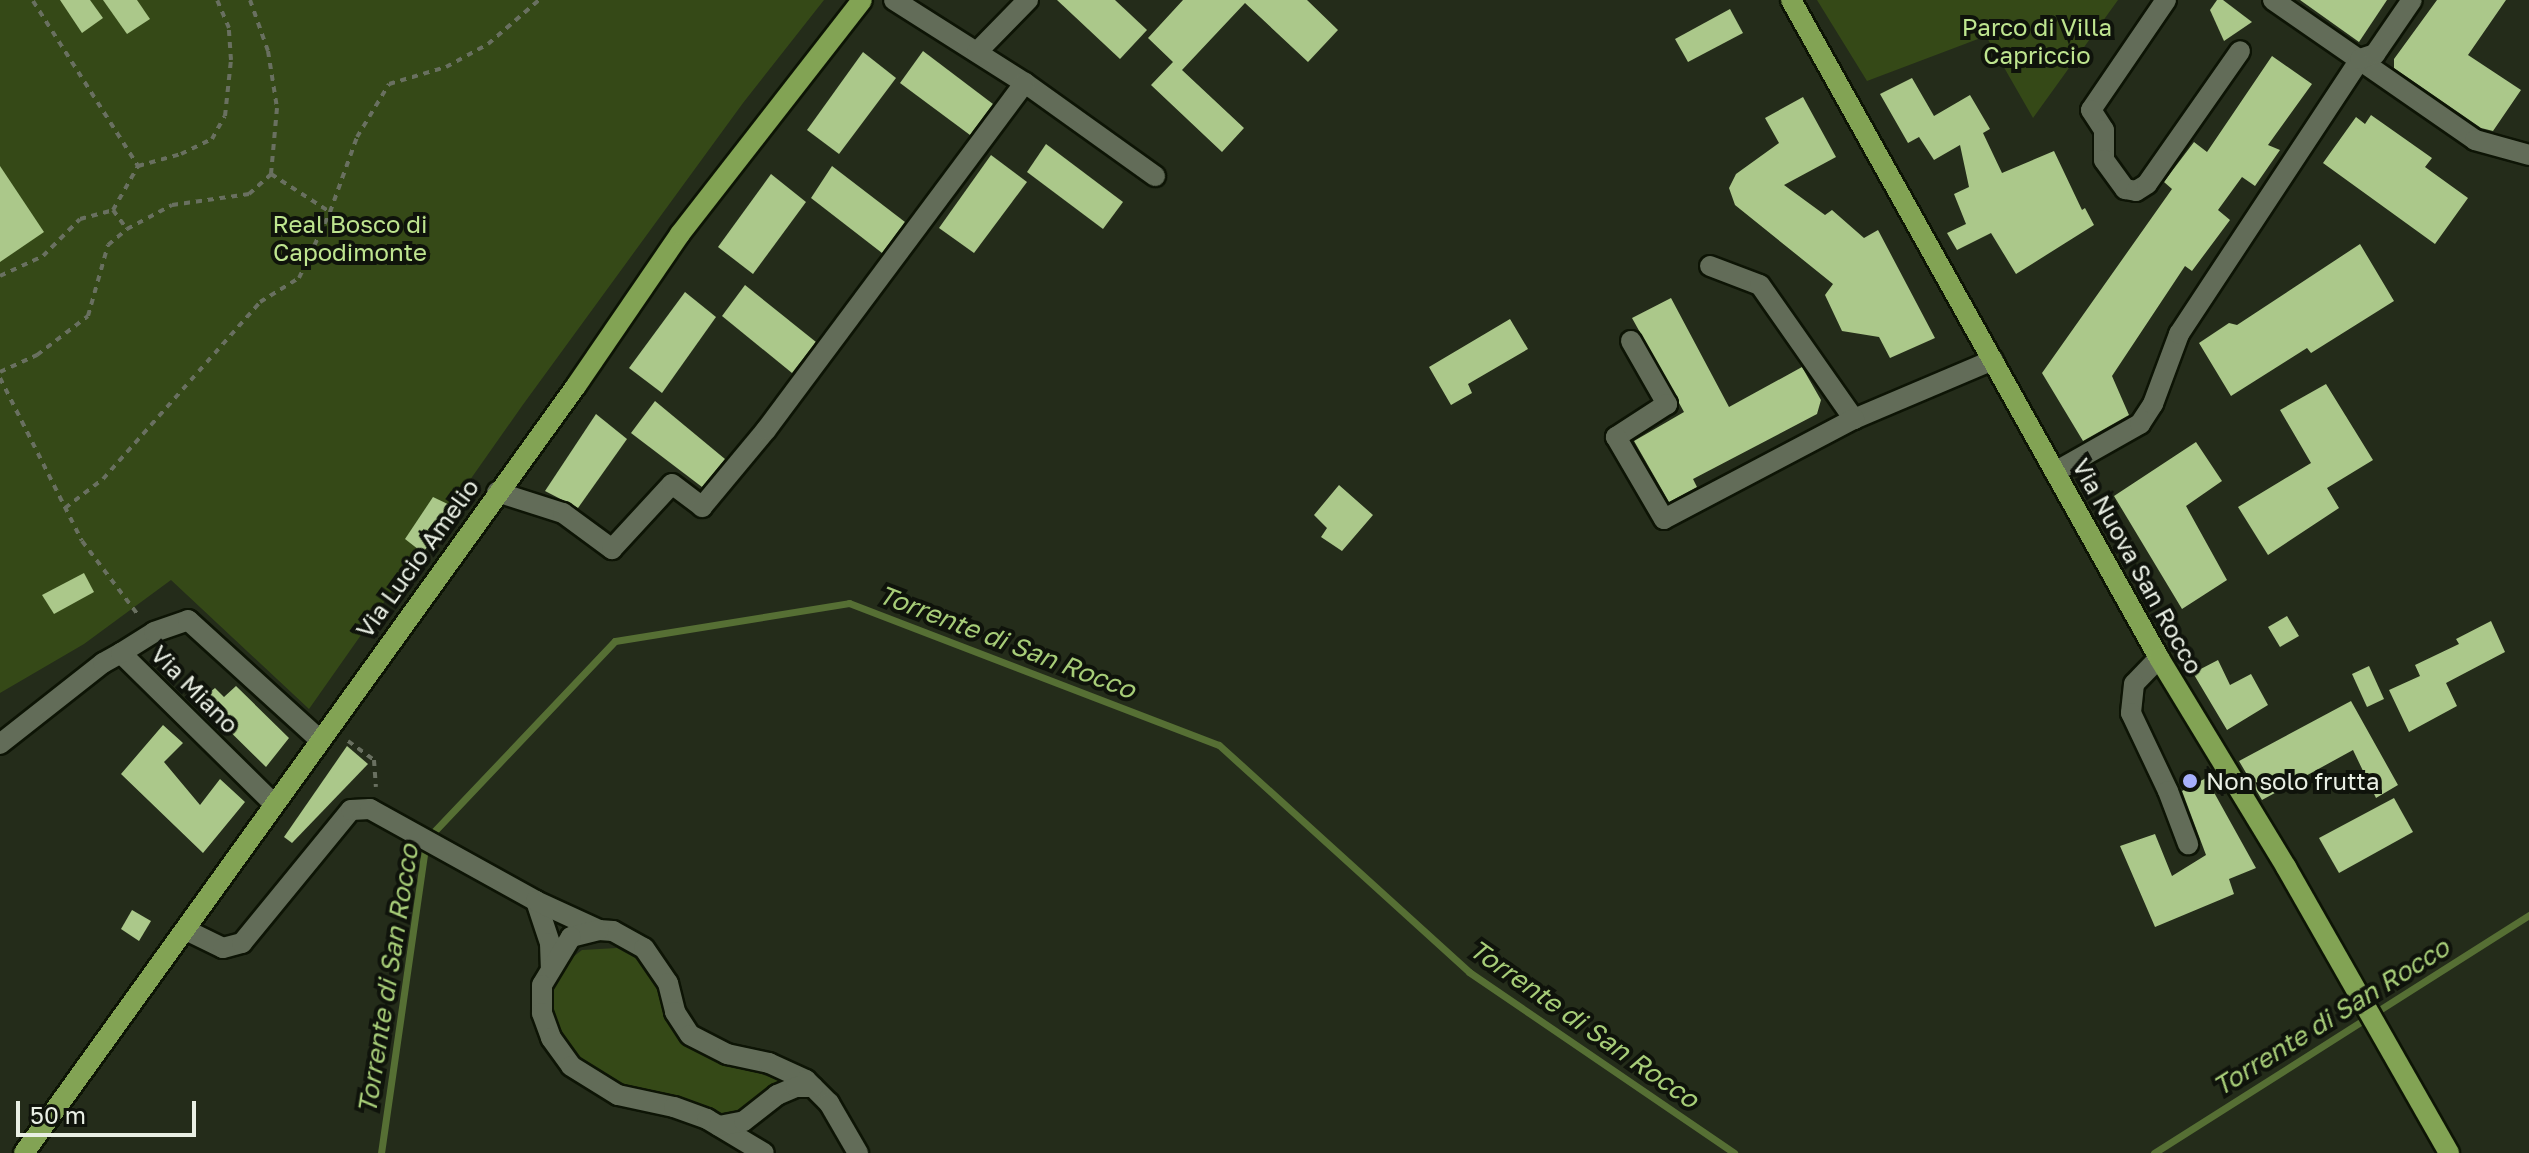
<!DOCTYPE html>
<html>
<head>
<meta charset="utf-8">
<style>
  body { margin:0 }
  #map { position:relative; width:2529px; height:1153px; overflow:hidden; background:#242c1a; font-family:"Golos Text",sans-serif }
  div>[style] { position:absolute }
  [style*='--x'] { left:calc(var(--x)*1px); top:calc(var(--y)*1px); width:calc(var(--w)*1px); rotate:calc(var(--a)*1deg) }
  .green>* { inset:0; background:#354917 }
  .stream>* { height:7px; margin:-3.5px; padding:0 3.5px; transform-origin:3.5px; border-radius:3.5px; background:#566f34 }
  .building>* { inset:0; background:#abc88a }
  .path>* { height:4px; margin-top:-2px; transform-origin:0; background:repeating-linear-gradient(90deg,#697060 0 6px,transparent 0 12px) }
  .roads { filter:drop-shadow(2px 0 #0d1405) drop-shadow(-2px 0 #0d1405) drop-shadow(0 2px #0d1405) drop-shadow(0 -2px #0d1405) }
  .minor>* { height:20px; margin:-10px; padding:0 10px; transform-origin:10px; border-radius:10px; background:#626c58 }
  .major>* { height:20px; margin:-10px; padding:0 10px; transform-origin:10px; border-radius:10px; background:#82a354 }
  .dots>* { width:22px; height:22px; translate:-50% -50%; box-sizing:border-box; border:4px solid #0f130b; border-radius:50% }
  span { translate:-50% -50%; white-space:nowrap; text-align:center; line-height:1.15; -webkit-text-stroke:8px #0f130b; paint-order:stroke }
  .park-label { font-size:24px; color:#bee58f }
  .street-label { font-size:24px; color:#e9efe4 }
  .poi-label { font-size:24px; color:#e9efe4 }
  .left { translate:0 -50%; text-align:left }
  .water-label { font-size:26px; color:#a7cd78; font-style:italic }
  .scale { position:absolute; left:16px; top:1101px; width:180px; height:36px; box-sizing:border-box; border:4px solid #e9efe4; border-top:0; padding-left:10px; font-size:24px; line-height:28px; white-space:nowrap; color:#e9efe4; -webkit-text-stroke:6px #0f130b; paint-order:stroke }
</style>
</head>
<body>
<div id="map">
  <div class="green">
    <i style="clip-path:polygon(0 0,824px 0,743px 103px,522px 406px,309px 709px,171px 580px,84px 644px,0 693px)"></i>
    <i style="clip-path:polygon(1817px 0,2118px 0,2033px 118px,1986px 36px,1867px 81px)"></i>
    <i style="clip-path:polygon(617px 948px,648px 965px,658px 977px,663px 1002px,723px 1060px,789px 1084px,733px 1118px,712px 1116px,629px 1090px,585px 1067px,558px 1040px,550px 1012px,549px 986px,561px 966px,582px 950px)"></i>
  </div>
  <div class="stream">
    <i style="--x:381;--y:1153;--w:316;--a:-81.8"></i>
    <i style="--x:426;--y:840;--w:274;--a:-46.5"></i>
    <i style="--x:615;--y:641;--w:237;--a:-9.2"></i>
    <i style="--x:849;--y:603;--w:396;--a:21"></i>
    <i style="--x:1219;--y:745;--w:338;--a:42.2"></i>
    <i style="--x:1469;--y:972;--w:321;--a:34.3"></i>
    <i style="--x:2154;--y:1153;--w:444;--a:-32.4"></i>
  </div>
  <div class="building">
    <i style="clip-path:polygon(60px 0,90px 0,103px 18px,82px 33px)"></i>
    <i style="clip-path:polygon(103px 0,137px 0,150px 19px,127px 34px)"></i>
    <i style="clip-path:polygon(1057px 0,1115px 0,1147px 30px,1120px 59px)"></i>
    <i style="clip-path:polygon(1183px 0,1307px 0,1338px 30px,1308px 62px,1245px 3px,1182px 70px,1244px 128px,1222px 152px,1151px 85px,1173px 62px,1148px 38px)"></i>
    <i style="clip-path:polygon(2217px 0,2223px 0,2252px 22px,2224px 41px,2210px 10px)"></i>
    <i style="clip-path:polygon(2300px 0,2387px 0,2359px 42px)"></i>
    <i style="clip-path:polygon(2437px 0,2506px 0,2468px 55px,2521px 90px,2493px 131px,2481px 128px,2394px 68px,2394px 59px)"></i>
    <i style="clip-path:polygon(1730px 9px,1743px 33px,1688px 62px,1675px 39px)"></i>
    <i style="clip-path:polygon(923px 51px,993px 104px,970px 135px,900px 83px)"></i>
    <i style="clip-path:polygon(863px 52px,896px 78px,839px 154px,807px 130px)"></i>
    <i style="clip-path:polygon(2272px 56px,2312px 84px,2268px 145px,2280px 150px,2255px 186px,2242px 177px,2218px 210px,2230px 220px,2192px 271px,2185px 266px,2112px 376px,2129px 415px,2083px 441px,2042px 373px,2172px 189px,2164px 182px,2172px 171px,2194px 142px,2207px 152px)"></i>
    <i style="clip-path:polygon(1912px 78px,1934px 116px,1970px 95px,1990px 129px,1983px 133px,2002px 173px,2054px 151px,2082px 210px,2085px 208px,2094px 225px,2016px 274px,1991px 233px,1957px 250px,1947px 233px,1966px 224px,1954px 194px,1969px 187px,1960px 145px,1934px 160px,1919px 137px,1908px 143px,1880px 94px)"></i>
    <i style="clip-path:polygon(1803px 97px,1836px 157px,1784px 185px,1825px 215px,1832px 210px,1864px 238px,1878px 230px,1935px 338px,1890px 358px,1879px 337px,1842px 331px,1825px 295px,1833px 284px,1735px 205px,1729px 188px,1736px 174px,1779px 143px,1765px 118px)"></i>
    <i style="clip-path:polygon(2371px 115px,2432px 158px,2425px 167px,2468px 198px,2435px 244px,2323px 163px,2356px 117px,2365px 124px)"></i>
    <i style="clip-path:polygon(1046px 144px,1123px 202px,1103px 229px,1027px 172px)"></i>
    <i style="clip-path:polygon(991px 155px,1027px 182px,974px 253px,939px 228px)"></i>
    <i style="clip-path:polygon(0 166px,44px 232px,0 262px)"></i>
    <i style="clip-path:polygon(832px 166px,905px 222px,882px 253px,811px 198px)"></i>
    <i style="clip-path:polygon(771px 174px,806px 202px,753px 274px,718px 247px)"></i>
    <i style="clip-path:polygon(2360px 244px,2394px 301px,2311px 353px,2307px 348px,2231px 396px,2199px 343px,2229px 323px,2237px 325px)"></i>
    <i style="clip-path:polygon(745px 285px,816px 342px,792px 373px,722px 316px)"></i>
    <i style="clip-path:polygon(685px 292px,716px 317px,662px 393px,629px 368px)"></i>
    <i style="clip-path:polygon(1671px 298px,1729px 407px,1802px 367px,1821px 400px,1817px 414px,1693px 479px,1697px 487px,1669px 502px,1634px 441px,1684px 412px,1632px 318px)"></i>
    <i style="clip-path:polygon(1510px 319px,1528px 349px,1468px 384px,1472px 393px,1451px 405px,1429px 367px)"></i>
    <i style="clip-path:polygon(2326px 384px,2373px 460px,2327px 488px,2339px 508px,2268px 555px,2238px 507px,2311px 463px,2280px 410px)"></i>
    <i style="clip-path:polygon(655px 401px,725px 459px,702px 487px,631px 433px)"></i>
    <i style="clip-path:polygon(596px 414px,627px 439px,578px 508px,545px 491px)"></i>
    <i style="clip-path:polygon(2196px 442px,2222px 481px,2186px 506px,2227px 580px,2182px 609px,2114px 496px)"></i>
    <i style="clip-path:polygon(1339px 485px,1373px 515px,1342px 551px,1321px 537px,1327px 528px,1314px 515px)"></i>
    <i style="clip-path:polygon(433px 497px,454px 507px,423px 553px,405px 539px)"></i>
    <i style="clip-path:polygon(84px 573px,94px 592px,54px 614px,42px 595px)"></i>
    <i style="clip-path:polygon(2287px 616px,2299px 636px,2280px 647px,2268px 627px)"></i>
    <i style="clip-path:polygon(2491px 621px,2505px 652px,2446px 683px,2457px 706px,2409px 732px,2389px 690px,2420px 676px,2415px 665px,2459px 644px,2456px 639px)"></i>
    <i style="clip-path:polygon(2218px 660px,2230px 685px,2251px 674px,2268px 705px,2227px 730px,2193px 673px)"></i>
    <i style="clip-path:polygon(2369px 666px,2384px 699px,2367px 707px,2352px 674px)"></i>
    <i style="clip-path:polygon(236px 686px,289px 738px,266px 767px,199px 701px,215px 688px,224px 697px)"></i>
    <i style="clip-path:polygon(2351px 701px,2398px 785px,2376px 798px,2353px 750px,2262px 800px,2239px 761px)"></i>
    <i style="clip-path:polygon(163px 725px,183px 743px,164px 762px,200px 805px,220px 779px,245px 802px,203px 853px,121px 774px)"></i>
    <i style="clip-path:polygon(347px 746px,368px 764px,292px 843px,284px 837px)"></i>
    <i style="clip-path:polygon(2206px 778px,2256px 868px,2229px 879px,2234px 894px,2155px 927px,2120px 846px,2155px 834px,2172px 876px,2206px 855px,2182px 791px)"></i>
    <i style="clip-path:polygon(2394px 798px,2413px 832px,2339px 873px,2319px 838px)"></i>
    <i style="clip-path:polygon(132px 910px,151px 921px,139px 941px,121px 929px)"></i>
  </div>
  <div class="path">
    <i style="--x:250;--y:0;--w:54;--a:70.6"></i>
    <i style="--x:268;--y:51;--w:58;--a:81"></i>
    <i style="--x:277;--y:108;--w:66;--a:95.2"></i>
    <i style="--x:33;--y:1;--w:196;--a:57.5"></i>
    <i style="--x:113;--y:210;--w:51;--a:-60.4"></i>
    <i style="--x:138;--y:166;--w:45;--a:-15.6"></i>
    <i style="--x:181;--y:154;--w:34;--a:-26"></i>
    <i style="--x:212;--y:139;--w:26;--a:-61"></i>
    <i style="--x:225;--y:116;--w:56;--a:-83.9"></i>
    <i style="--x:231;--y:60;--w:32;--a:-94"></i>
    <i style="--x:229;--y:28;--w:30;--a:-113"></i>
    <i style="--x:113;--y:210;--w:24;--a:54"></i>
    <i style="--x:0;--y:276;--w:47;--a:-24.9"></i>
    <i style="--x:43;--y:256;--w:52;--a:-45"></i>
    <i style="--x:80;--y:219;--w:34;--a:-15"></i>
    <i style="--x:0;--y:372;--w:41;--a:-24.7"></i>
    <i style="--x:37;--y:355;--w:64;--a:-37.4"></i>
    <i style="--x:88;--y:316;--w:74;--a:-74.3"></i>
    <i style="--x:108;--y:245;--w:25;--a:-40"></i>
    <i style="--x:127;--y:229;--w:51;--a:-28.1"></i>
    <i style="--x:172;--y:205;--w:78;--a:-8.1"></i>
    <i style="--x:249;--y:194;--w:30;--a:-42"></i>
    <i style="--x:271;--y:174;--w:70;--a:32.8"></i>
    <i style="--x:0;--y:378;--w:182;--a:63.3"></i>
    <i style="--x:82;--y:541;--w:94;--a:52.8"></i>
    <i style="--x:65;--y:508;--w:48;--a:-37.3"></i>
    <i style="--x:103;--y:479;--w:237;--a:-48.4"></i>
    <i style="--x:260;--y:302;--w:46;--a:-31.6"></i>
    <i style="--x:299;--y:278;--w:73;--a:-64.8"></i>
    <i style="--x:330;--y:212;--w:80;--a:-70.2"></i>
    <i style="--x:357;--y:137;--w:62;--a:-58.9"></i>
    <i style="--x:389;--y:84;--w:59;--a:-16.6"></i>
    <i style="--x:446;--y:67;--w:48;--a:-28.7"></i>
    <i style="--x:488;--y:44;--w:67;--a:-40.8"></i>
    <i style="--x:348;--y:741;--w:32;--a:36"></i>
    <i style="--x:374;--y:760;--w:27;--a:86"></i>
  </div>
  <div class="roads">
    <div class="minor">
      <i style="--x:894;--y:0;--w:155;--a:32.4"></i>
      <i style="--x:1025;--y:83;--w:160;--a:35.6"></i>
      <i style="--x:2166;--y:0;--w:133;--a:124.3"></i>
      <i style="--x:2091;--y:110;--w:24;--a:57"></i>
      <i style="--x:2104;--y:130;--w:30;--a:90"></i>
      <i style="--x:2104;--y:160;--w:36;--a:54"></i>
      <i style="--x:2125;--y:189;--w:11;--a:10"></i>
      <i style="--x:2136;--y:191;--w:13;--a:-32"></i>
      <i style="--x:2147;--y:184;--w:162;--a:-55"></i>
      <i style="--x:2273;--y:0;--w:246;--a:34.7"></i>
      <i style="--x:2475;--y:140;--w:56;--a:15.5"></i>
      <i style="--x:977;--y:52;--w:73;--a:-45.6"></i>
      <i style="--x:1710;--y:266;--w:53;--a:20.8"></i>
      <i style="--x:1760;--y:285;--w:164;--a:55"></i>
      <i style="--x:1854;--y:419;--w:151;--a:-23"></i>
      <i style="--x:1631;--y:341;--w:73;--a:60.3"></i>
      <i style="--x:1667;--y:404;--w:61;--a:147.1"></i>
      <i style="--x:1616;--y:437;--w:95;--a:59.7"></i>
      <i style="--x:1664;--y:519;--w:215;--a:-27.8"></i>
      <i style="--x:2055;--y:472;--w:98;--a:-29.5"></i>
      <i style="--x:2140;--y:424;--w:24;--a:-57"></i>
      <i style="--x:2153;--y:404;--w:75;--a:-69.6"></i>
      <i style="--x:2179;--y:334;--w:329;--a:-56.6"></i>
      <i style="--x:2360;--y:59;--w:16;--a:-18"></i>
      <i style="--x:2375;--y:54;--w:65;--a:-55.6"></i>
      <i style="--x:497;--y:492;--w:69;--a:17.7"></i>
      <i style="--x:563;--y:513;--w:61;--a:36.3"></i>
      <i style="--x:612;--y:549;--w:88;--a:-47.3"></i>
      <i style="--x:672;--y:484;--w:38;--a:37"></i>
      <i style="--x:702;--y:507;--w:100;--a:-50.3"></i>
      <i style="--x:766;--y:430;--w:433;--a:-53.3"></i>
      <i style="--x:2159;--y:658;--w:36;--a:134"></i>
      <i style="--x:2134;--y:684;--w:29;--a:96"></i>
      <i style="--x:2131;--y:713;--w:86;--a:64.6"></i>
      <i style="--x:2168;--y:791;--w:57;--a:69.3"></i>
      <i style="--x:0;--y:744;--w:131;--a:-38.2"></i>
      <i style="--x:103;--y:663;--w:21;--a:-29"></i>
      <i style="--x:274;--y:804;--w:215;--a:-135.4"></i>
      <i style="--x:121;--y:653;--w:39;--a:-32"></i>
      <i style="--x:154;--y:632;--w:36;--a:-19"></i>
      <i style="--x:188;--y:620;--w:177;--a:42.3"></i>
      <i style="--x:536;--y:901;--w:44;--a:71.6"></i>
      <i style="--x:550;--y:943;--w:24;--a:88"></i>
      <i style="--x:186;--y:930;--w:41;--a:25.9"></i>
      <i style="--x:223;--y:948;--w:20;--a:-15"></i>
      <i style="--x:242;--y:943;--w:172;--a:-50.7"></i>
      <i style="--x:351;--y:810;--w:19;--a:-3"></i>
      <i style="--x:370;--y:809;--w:190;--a:29"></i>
      <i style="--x:536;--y:901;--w:69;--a:24.7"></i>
      <i style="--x:599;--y:930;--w:14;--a:4"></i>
      <i style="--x:613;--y:931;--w:35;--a:29"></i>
      <i style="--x:644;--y:948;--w:42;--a:55.6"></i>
      <i style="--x:668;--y:983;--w:30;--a:76"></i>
      <i style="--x:675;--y:1012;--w:27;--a:57"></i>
      <i style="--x:690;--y:1035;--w:42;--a:27.2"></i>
      <i style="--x:727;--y:1054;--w:43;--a:12.1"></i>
      <i style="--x:769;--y:1063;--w:41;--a:24.7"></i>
      <i style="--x:806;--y:1080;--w:33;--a:45"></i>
      <i style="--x:829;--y:1103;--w:58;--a:59.9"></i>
      <i style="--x:599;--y:930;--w:29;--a:166"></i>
      <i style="--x:571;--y:937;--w:56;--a:121.1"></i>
      <i style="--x:542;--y:985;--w:28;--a:90"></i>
      <i style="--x:542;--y:1013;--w:27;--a:70"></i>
      <i style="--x:551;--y:1038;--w:34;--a:54"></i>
      <i style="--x:571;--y:1066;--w:55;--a:31.7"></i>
      <i style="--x:618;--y:1095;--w:57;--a:12.1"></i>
      <i style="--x:674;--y:1107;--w:35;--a:20"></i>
      <i style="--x:707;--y:1119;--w:66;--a:30.8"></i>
      <i style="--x:719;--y:1126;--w:25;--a:-11"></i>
      <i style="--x:744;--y:1121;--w:42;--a:-38.2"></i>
      <i style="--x:777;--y:1095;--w:21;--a:-23"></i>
      <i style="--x:796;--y:1087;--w:17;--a:0"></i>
    </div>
    <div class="major">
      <i style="--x:1791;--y:0;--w:754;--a:60.78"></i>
      <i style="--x:2159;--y:658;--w:245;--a:58.7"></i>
      <i style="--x:2286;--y:867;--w:329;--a:60.3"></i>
      <i style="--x:24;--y:1153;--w:945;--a:-54.26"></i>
      <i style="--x:576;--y:386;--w:184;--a:-55.6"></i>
      <i style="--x:680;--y:234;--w:296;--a:-52.1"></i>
    </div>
  </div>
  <div class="dots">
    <i style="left:2190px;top:781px;background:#a7b0fc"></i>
  </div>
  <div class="park-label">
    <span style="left:2037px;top:41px">Parco di Villa<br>Capriccio</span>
    <span style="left:350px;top:238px">Real Bosco di<br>Capodimonte</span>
  </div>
  <div class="street-label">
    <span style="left:417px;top:558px;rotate:-54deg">Via Lucio Amelio</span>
    <span style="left:2138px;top:566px;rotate:61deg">Via Nuova San Rocco</span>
    <span style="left:195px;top:689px;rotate:45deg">Via Miano</span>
  </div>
  <div class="poi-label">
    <span class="left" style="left:2206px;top:781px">Non solo frutta</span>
  </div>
  <div class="water-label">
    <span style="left:1007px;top:642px;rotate:21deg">Torrente di San Rocco</span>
    <span style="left:388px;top:979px;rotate:-81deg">Torrente di San Rocco</span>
    <span style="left:2331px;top:1017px;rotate:-32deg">Torrente di San Rocco</span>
    <span style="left:1584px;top:1024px;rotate:35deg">Torrente di San Rocco</span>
  </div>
  <div class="scale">50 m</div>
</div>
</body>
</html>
